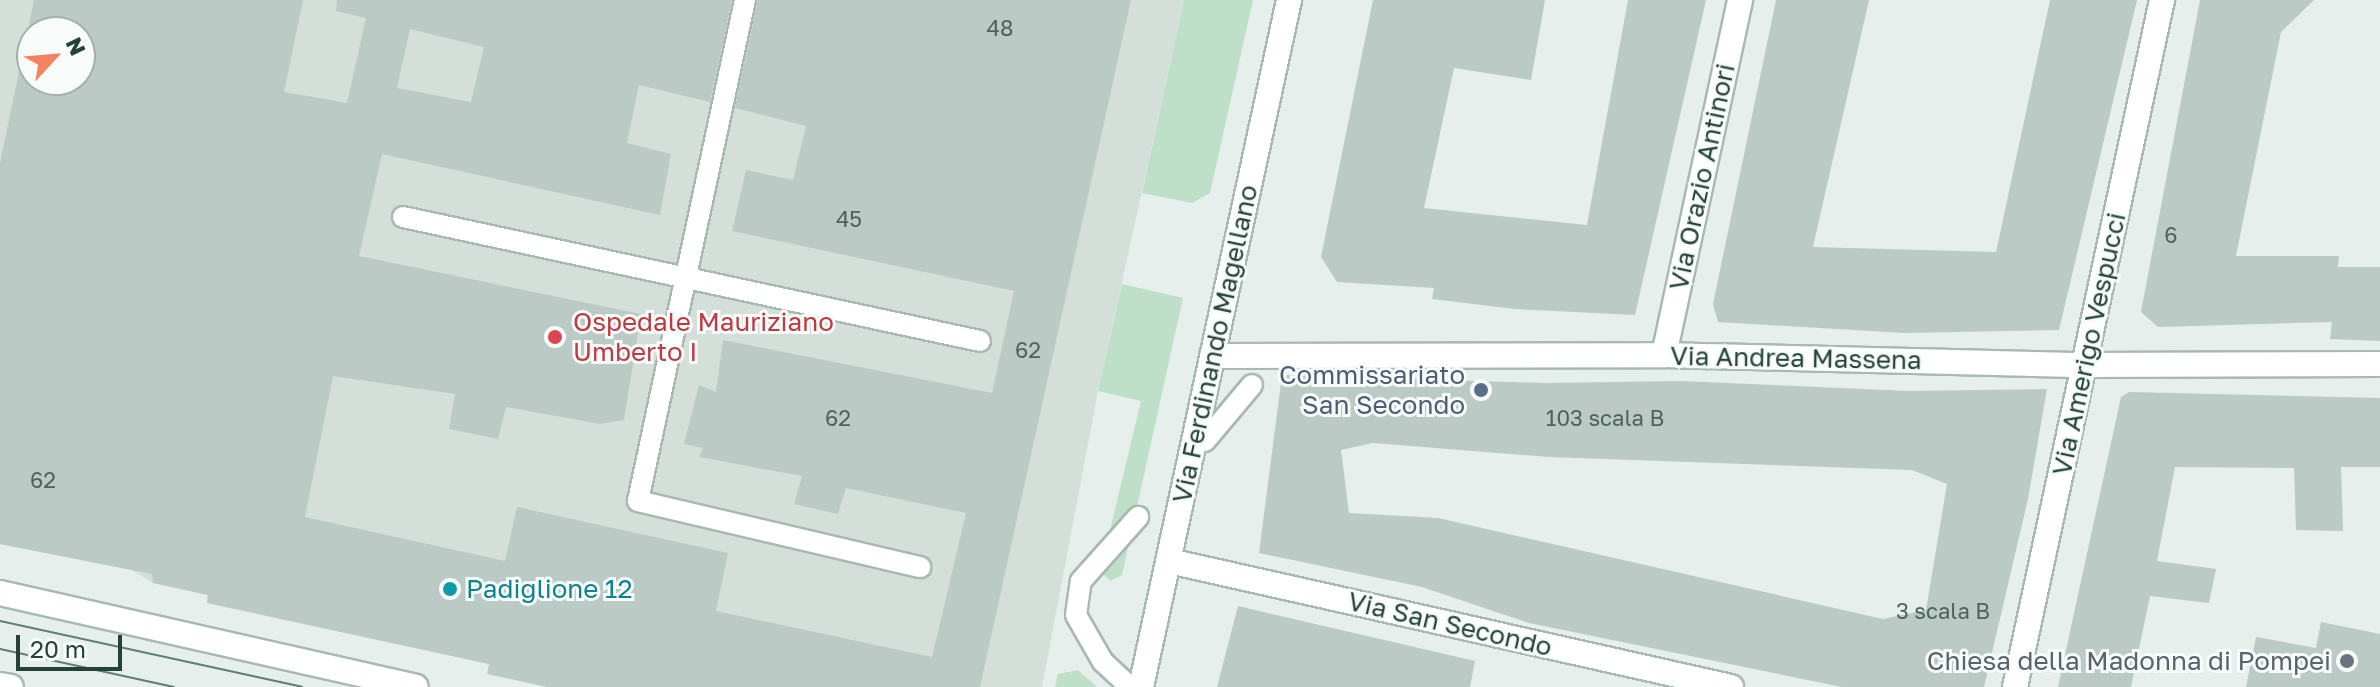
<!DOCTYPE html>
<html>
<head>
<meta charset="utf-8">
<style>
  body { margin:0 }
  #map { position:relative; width:2380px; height:687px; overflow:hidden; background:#e6efeb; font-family:"Golos Text",sans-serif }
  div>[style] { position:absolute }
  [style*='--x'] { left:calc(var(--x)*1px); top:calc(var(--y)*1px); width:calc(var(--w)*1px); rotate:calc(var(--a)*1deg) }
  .built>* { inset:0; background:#d4dfda }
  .green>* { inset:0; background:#bfe0c8 }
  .building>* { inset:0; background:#bbcac4 }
  .roads { filter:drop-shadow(2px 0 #a8b8b2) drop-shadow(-2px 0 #a8b8b2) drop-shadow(0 2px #a8b8b2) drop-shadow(0 -2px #a8b8b2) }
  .lane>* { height:20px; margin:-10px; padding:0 10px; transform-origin:10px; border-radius:10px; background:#fff }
  .street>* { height:24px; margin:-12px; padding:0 12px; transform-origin:12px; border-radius:12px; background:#fff }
  .secondary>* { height:24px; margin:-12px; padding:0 12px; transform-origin:12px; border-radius:12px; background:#fff }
  .tram>* { height:2px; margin:-1px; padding:0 1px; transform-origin:1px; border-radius:1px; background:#5f7d75 }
  .dots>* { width:22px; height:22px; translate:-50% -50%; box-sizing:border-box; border:4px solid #f7fbf9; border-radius:50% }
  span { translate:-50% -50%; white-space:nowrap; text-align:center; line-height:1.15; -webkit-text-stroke:6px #f7fbf9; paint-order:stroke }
  .number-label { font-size:22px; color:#4a645c }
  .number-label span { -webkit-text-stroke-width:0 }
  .street-label { font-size:26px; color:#24423a }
  .health-label { font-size:26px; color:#be3a42 }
  .left { translate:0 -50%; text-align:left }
  .service-label { font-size:26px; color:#4e5e75 }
  .right { translate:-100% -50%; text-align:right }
  .culture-label { font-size:26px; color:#0d838f }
  .worship-label { font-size:26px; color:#5b616d }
  .north { position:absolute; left:16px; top:16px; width:80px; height:80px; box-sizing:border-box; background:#f7fbf9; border:2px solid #a3b1ad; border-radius:50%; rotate:64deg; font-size:22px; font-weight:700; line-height:32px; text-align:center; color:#24423a }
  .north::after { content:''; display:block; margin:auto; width:28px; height:36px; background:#f4845f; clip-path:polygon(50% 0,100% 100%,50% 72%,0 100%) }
  .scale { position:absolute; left:16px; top:635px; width:106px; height:36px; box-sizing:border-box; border:4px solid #24423a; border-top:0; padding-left:10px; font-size:24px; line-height:28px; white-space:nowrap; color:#24423a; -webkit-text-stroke:6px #f7fbf9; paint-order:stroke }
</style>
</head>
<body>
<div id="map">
  <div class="built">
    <i style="clip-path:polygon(evenodd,0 0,1184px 0,1098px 391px,1042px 687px,547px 687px,489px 664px,207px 603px,207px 595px,153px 583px,131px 570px,0 544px,0 0,32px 32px,80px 32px,80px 80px,32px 80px,32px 32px)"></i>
  </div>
  <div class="green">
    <i style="clip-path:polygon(1184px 0,1253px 0,1210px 193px,1192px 203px,1142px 193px)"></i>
    <i style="clip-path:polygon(1122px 284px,1183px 298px,1122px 575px,1111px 581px,1100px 572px,1141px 401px,1098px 391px)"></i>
    <i style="clip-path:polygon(1078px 670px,1097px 687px,1055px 687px,1058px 674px)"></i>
  </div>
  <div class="building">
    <i style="clip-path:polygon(evenodd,34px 0,303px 0,284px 92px,347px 103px,366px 18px,336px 11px,337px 0,732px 0,710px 102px,639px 85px,627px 143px,671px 154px,660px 215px,382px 154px,359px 256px,641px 314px,624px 420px,600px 424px,506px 407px,498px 439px,449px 429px,455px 394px,333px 376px,305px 517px,505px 561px,517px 507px,728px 553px,716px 611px,932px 657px,966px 513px,846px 488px,838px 514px,794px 504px,802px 476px,699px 457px,703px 448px,684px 444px,699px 385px,716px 392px,723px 340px,992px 393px,1014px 291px,732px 231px,746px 170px,793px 180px,806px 126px,735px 108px,758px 0,1131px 0,980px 687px,547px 687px,487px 674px,489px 664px,207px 603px,208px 595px,153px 583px,152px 574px,0 544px,0 163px,34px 0,410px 29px,484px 47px,471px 102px,397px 88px,410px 29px,34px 0,32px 32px,80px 32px,80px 80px,32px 80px,32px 32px)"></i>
    <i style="clip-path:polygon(1373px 0,1545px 0,1531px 80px,1454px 68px,1424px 208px,1587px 225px,1628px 0,1706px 0,1635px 315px,1515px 309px,1432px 299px,1434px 288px,1337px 282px,1321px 257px)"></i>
    <i style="clip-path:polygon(1776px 0,1869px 0,1813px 247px,1996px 252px,2050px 0,2137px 0,2059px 330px,1904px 333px,1718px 322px,1713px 304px)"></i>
    <i style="clip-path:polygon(2200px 0,2314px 0,2281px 32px,2236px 256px,2339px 256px,2338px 267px,2380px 267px,2380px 341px,2330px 339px,2332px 322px,2158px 327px,2141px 312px)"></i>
    <i style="clip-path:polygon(evenodd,1282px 375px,1545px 383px,1681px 381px,1909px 391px,2047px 389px,2028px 499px,1984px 687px,1842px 687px,1529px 623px,1422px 587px,1259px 553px,1282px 375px,1373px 443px,1549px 457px,1912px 470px,1947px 484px,1926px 610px,1883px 619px,1438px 518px,1349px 513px,1341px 450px,1373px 443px)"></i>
    <i style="clip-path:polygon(2129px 392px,2380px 398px,2380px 467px,2341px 467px,2343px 531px,2296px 530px,2294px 468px,2175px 467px,2157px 561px,2216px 569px,2209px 603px,2150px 596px,2131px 687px,2058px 687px,2121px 397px)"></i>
    <i style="clip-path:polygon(1238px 606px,1475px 661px,1470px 687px,1217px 687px)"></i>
    <i style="clip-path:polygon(2321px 622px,2380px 634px,2380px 687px,2246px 687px,2256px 637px,2316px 648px)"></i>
  </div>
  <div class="roads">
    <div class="lane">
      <i style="--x:745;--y:0;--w:512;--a:102.06"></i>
      <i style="--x:638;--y:501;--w:290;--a:13.2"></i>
      <i style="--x:403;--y:217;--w:590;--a:12.13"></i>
      <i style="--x:1205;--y:441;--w:73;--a:-50"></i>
      <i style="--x:1130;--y:687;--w:37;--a:-137"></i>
      <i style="--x:1103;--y:662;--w:54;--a:-119.9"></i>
      <i style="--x:1076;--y:615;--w:34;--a:-82"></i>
      <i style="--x:1081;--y:581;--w:86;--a:-48.3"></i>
    </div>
    <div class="street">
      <i style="--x:1664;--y:355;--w:363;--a:-77.9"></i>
      <i style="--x:1212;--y:356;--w:452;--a:-0.1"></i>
      <i style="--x:1664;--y:355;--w:421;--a:1.4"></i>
      <i style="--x:2085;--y:365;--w:295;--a:-0.2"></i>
      <i style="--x:1169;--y:561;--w:576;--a:12.64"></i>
      <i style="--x:0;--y:593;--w:426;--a:12.7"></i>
      <i style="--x:1141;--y:687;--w:703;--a:-77.84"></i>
      <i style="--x:2015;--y:687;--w:703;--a:-77.92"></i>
    </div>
    <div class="secondary">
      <i style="--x:0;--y:685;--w:11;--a:10"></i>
    </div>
  </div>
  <div class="tram">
    <i style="--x:0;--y:621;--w:309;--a:12.3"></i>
    <i style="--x:0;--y:649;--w:178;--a:12.3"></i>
  </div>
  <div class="dots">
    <i style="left:555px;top:337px;background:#e0444e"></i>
    <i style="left:1481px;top:390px;background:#5c6f8a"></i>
    <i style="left:450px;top:589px;background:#0f9aa8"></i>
    <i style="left:2347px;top:661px;background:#6b7280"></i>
  </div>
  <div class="number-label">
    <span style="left:1000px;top:28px">48</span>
    <span style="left:849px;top:219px">45</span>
    <span style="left:2171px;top:235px">6</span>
    <span style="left:1028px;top:350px">62</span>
    <span style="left:838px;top:418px">62</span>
    <span style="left:1605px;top:418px">103 scala B</span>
    <span style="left:43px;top:480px">62</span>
    <span style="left:1943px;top:611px">3 scala B</span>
  </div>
  <div class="street-label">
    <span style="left:1702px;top:177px;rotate:-78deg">Via Orazio Antinori</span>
    <span style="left:1215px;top:344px;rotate:-78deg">Via Ferdinando Magellano</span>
    <span style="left:2089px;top:344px;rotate:-78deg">Via Amerigo Vespucci</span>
    <span style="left:1796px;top:358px;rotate:1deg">Via Andrea Massena</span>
    <span style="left:1450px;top:624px;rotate:13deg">Via San Secondo</span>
  </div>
  <div class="health-label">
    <span class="left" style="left:573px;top:337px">Ospedale Mauriziano<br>Umberto I</span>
  </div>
  <div class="service-label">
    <span class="right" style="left:1465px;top:390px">Commissariato<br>San Secondo</span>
  </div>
  <div class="culture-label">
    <span class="left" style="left:466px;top:589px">Padiglione 12</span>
  </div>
  <div class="worship-label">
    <span class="right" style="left:2331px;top:661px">Chiesa della Madonna di Pompei</span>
  </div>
  <div class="north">N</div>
  <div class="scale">20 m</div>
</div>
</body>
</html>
